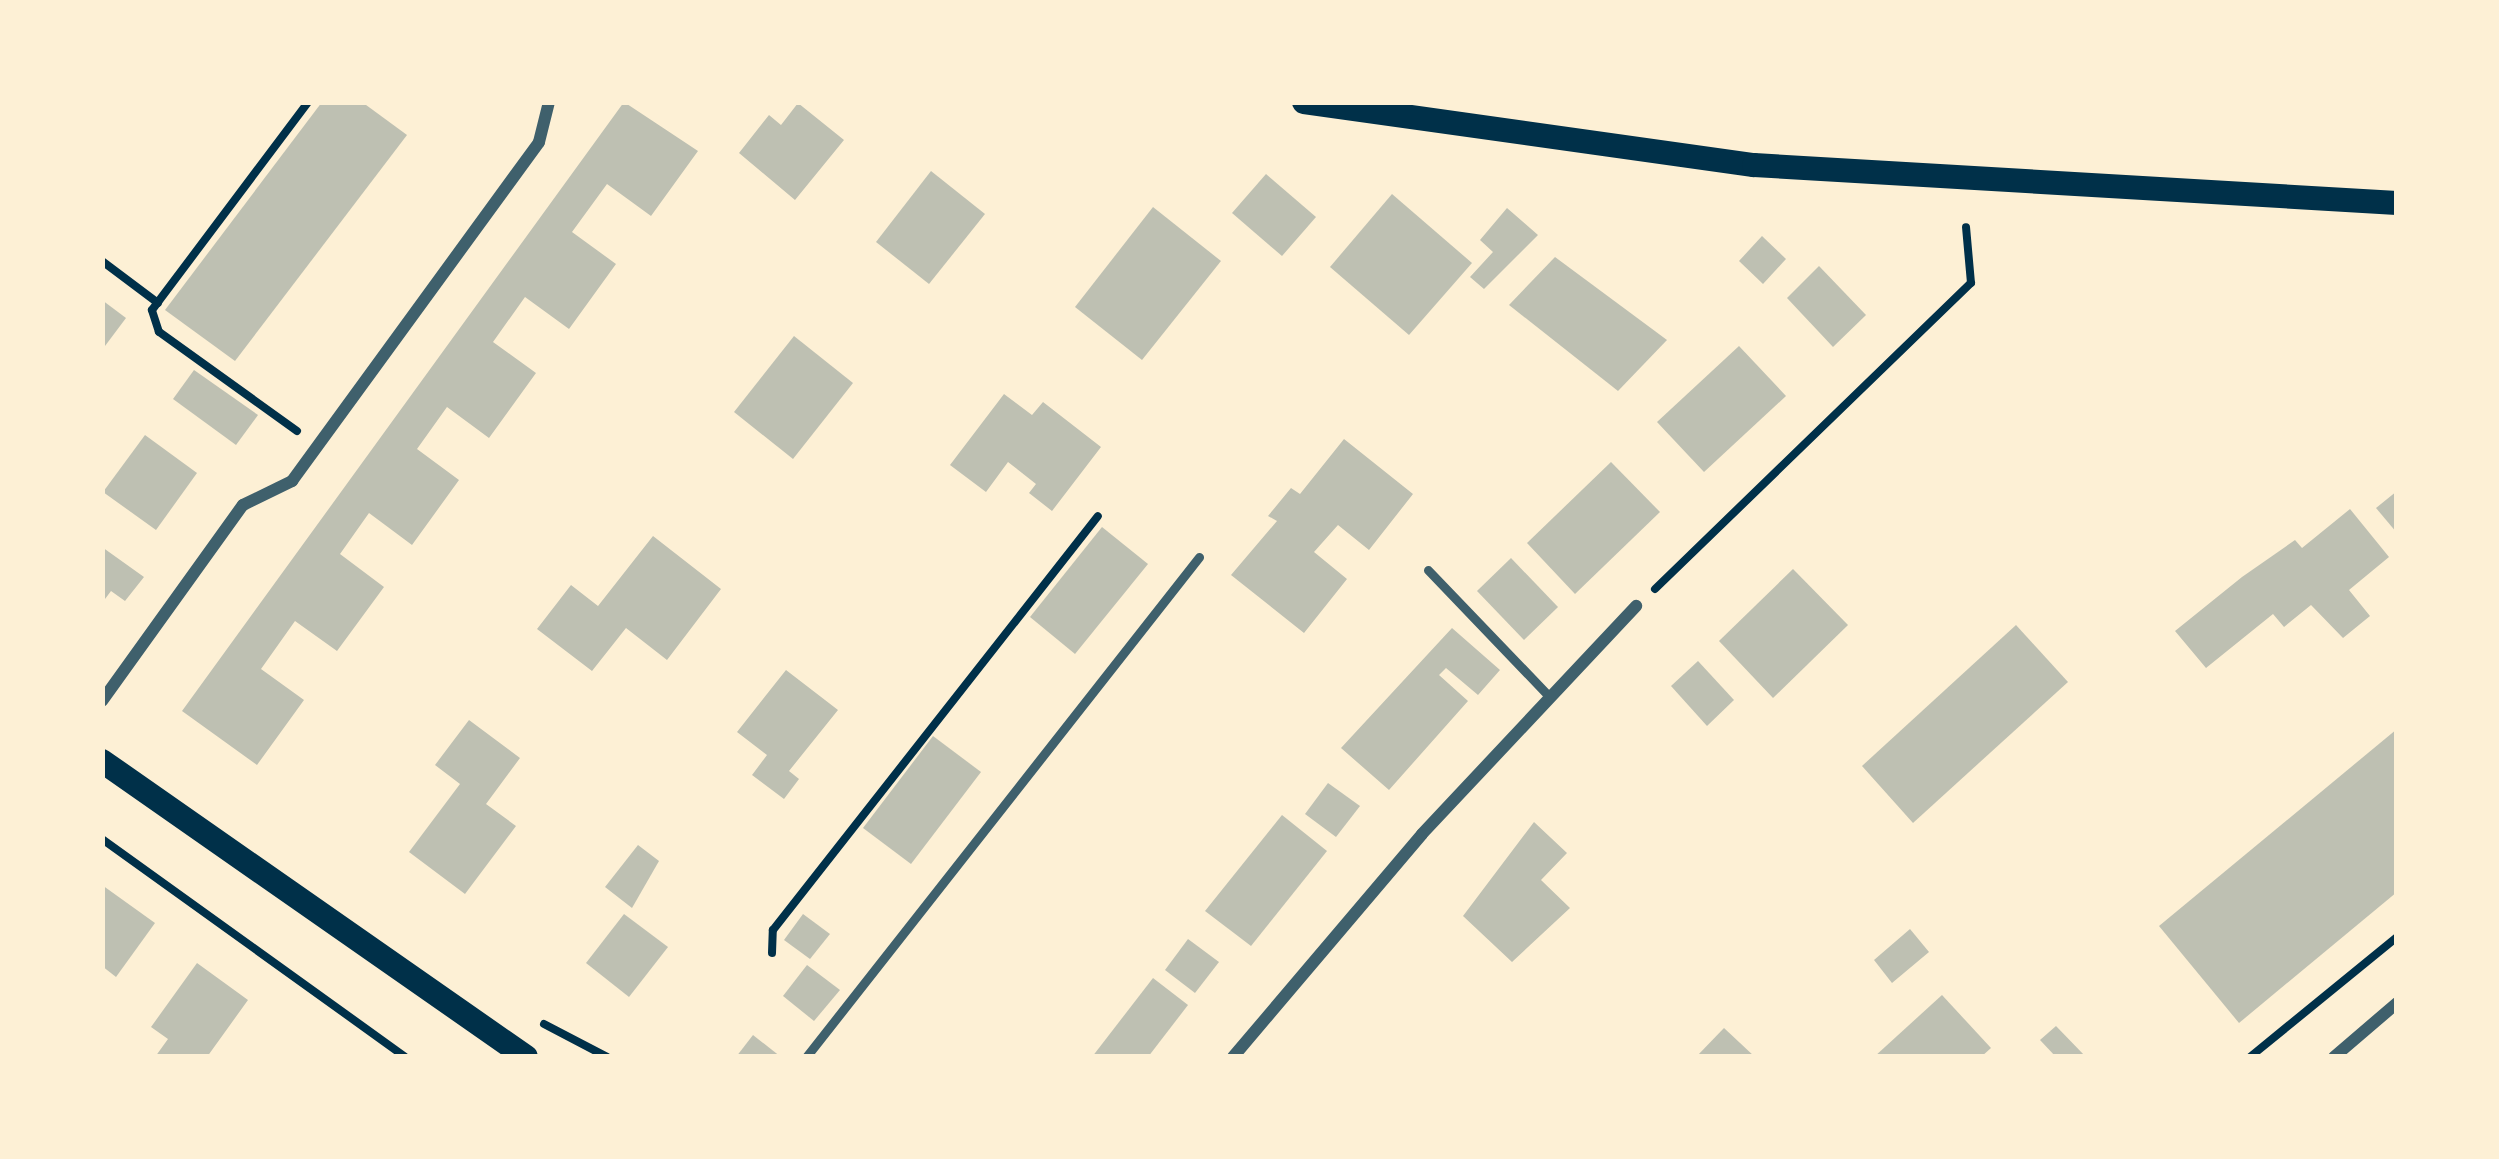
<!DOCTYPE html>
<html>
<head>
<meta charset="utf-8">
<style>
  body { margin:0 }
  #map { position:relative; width:2499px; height:1159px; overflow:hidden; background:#fdf0d5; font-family:Montserrat,sans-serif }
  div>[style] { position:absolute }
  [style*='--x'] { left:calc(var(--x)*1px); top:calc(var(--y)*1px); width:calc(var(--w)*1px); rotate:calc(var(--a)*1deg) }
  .building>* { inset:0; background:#bec0b2 }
  .path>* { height:8px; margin:-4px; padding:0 4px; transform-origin:4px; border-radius:4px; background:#003049 }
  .service>* { height:9px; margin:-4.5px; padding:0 4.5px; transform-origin:4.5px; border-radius:4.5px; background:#3f606c }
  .minor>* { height:12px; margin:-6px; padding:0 6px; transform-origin:6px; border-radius:6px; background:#3f606c }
  .secondary>* { height:24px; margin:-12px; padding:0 12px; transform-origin:12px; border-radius:12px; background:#003049 }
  span { translate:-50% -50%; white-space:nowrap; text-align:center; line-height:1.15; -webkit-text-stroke:9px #fdf0d5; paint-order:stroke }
  .frame { position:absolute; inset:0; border:105px solid #fdf0d5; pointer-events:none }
</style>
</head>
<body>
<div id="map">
  <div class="building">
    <i style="clip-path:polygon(322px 102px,362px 102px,407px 135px,235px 361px,165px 310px)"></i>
    <i style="clip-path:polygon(624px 102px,698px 151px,651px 216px,607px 184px,572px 232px,616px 264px,569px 329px,525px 297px,493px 342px,536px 373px,489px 438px,447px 407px,417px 449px,459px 480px,412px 545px,369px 513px,340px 554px,384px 587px,337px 651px,295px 621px,261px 669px,304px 700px,257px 765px,182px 711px)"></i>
    <i style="clip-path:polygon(798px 103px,844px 140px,795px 200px,739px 153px,769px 115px,781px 125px)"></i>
    <i style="clip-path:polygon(931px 171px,985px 214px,929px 284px,876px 242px)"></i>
    <i style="clip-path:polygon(1266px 174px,1316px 217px,1282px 256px,1232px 213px)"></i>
    <i style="clip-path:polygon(1392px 194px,1472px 263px,1409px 335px,1330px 267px)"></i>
    <i style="clip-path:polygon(1153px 207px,1221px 261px,1142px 360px,1075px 307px)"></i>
    <i style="clip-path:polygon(1507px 208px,1538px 235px,1484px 289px,1470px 277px,1493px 252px,1480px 240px)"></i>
    <i style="clip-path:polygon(1762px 236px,1786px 259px,1763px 284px,1739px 261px)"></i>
    <i style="clip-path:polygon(1555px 257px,1667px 340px,1618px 391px,1509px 305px)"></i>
    <i style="clip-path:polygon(1819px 266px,1866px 315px,1833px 347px,1787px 298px)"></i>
    <i style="clip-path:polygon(102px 300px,126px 318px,102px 350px)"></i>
    <i style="clip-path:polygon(794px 336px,853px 383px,793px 459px,734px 412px)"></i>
    <i style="clip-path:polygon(1739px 346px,1786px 396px,1704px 472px,1657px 422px)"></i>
    <i style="clip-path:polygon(194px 370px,258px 415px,236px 445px,173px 399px)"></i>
    <i style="clip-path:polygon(1004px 394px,1032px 415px,1043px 402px,1101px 447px,1052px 511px,1029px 493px,1036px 484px,1008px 462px,986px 492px,950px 465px)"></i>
    <i style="clip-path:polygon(145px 435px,197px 473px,156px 530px,103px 492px)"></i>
    <i style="clip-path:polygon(1344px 439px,1413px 494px,1369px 550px,1338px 525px,1314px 552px,1347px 579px,1304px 633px,1231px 575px,1277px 521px,1268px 516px,1291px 488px,1300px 494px)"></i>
    <i style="clip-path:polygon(1611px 462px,1660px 512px,1575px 594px,1527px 543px)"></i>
    <i style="clip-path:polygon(2397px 491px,2397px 533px,2376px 508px)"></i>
    <i style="clip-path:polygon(2350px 509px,2389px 557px,2349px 590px,2370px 616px,2343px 638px,2311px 605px,2284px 627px,2273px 614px,2206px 668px,2175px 631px,2242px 577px,2295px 540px,2302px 548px)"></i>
    <i style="clip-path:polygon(1102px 527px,1148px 564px,1075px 654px,1030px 617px)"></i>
    <i style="clip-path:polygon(653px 536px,721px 589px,667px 660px,626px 628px,592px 671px,537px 629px,571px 585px,598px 606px)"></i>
    <i style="clip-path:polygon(102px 547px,144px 577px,125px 601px,111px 591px,102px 603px)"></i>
    <i style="clip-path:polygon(1511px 558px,1558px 607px,1524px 640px,1477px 591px)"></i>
    <i style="clip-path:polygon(1793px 569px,1848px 625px,1773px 698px,1719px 641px)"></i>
    <i style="clip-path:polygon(2016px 625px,2068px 682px,1913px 823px,1862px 766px)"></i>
    <i style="clip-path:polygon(1452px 628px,1500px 670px,1478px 695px,1446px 668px,1439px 675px,1468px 701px,1389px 790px,1341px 748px)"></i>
    <i style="clip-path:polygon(1698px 661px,1734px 700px,1707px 726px,1671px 686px)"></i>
    <i style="clip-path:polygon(786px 670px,838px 710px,789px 771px,799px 779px,784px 799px,752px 775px,767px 755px,737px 732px)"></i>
    <i style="clip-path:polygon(469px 720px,520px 758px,486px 804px,516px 826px,465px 894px,409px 852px,460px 784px,435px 765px)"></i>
    <i style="clip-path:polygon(2397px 729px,2397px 892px,2239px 1023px,2159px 926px)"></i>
    <i style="clip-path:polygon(933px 736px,981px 772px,911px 864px,863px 828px)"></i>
    <i style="clip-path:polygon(1328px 783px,1360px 806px,1336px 837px,1305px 814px)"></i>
    <i style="clip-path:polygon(1282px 815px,1327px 851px,1251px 946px,1205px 911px)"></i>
    <i style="clip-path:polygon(1534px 822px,1567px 853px,1541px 880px,1570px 908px,1512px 962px,1463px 916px)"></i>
    <i style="clip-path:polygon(638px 845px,659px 861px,632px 908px,605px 887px)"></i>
    <i style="clip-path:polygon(102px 885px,155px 923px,116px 977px,102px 966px)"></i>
    <i style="clip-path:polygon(624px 914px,668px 947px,629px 997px,586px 963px)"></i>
    <i style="clip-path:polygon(803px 914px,830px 934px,810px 959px,784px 940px)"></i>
    <i style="clip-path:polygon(1910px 929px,1929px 952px,1892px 983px,1874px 960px)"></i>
    <i style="clip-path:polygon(1188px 939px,1219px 962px,1195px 993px,1165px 970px)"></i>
    <i style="clip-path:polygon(197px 963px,248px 1000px,207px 1057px,155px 1057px,168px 1039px,151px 1027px)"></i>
    <i style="clip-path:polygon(807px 965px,840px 990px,814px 1021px,783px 996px)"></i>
    <i style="clip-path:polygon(1153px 978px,1188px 1005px,1148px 1057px,1092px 1057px)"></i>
    <i style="clip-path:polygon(1942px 995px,1991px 1048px,1981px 1057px,1874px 1057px)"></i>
    <i style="clip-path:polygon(2056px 1026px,2086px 1057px,2056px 1057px,2040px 1040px)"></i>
    <i style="clip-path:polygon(1724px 1028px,1755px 1057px,1696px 1057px)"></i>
    <i style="clip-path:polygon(753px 1035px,781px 1057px,736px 1057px)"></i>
  </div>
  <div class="path">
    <i style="--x:102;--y:261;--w:70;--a:36.9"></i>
    <i style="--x:297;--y:431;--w:170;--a:-144.3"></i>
    <i style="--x:159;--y:332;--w:23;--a:-108"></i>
    <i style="--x:152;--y:310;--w:260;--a:-53.1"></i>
    <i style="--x:1655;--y:589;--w:440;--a:-44.1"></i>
    <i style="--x:1971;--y:283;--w:56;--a:-95.1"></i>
    <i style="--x:102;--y:839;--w:373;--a:35.7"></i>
    <i style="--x:772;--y:953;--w:23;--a:-88"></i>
    <i style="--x:773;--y:930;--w:526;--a:-51.87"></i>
    <i style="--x:544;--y:1024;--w:71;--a:27.6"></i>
    <i style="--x:2250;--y:1057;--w:190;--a:-39.2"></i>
  </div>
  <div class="service">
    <i style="--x:1428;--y:570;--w:175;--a:46.2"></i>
    <i style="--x:806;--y:1057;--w:636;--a:-51.83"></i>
  </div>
  <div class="minor">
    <i style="--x:102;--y:701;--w:241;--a:-54.3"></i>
    <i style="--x:243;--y:505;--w:55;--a:-26.1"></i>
    <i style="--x:292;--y:481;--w:419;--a:-53.9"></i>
    <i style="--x:539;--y:142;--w:41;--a:-76"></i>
    <i style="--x:1233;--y:1057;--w:292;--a:-49.7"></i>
    <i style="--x:1422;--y:834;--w:313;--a:-46.8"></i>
    <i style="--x:2334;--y:1057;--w:83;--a:-40.6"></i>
  </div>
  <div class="secondary">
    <i style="--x:1304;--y:102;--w:454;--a:8"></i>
    <i style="--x:1754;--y:165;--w:644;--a:3.38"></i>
    <i style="--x:102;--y:761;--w:517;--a:34.92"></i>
  </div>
  <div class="frame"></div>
</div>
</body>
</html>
